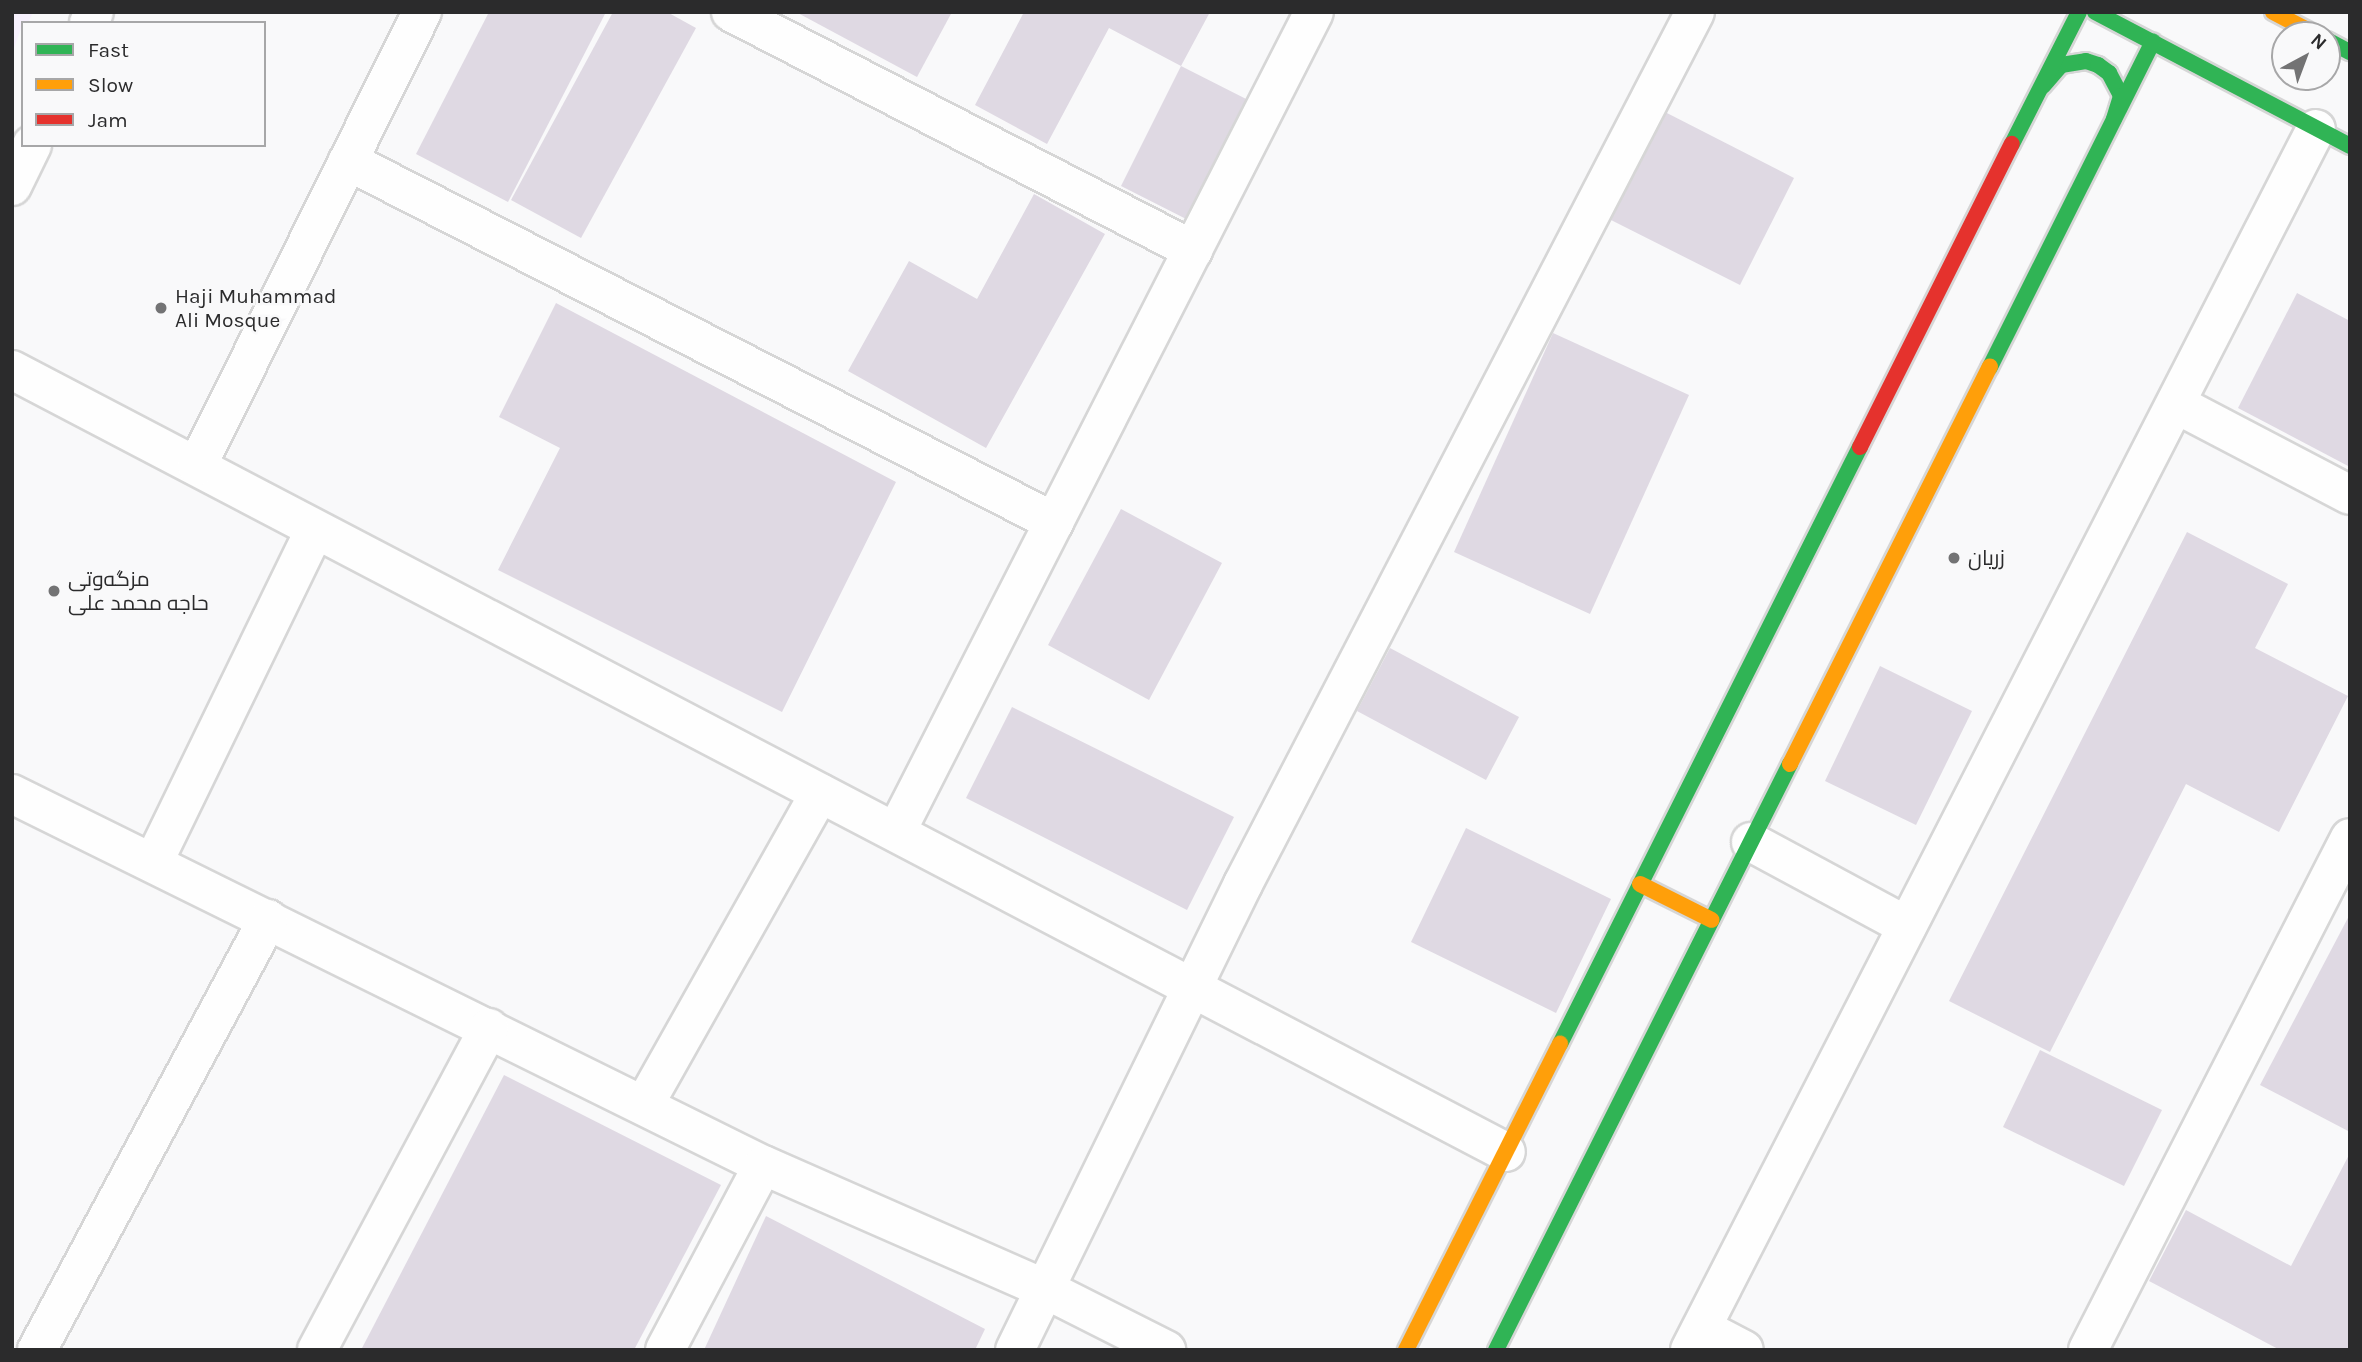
<!DOCTYPE html>
<html>
<head>
<meta charset="utf-8">
<style>
  body { margin:0 }
  #map { position:relative; width:2362px; height:1362px; overflow:hidden; background:#f9f9fa; font-family:Karla,Cairo,sans-serif }
  div>[style] { position:absolute }
  [style*='--x'] { left:calc(var(--x)*1px); top:calc(var(--y)*1px); width:calc(var(--w)*1px); rotate:calc(var(--a)*1deg) }
  .industrial>* { inset:0; background:#f7f1fd }
  .building>* { inset:0; background:#dfd9e3 }
  .roads { filter:drop-shadow(2px 0 #d6d6d6) drop-shadow(-2px 0 #d6d6d6) drop-shadow(0 2px #d6d6d6) drop-shadow(0 -2px #d6d6d6) }
  .street>* { height:38px; margin:-19px; padding:0 19px; transform-origin:19px; border-radius:19px; background:#fefefe }
  .fast>* { height:16px; margin:-8px; padding:0 8px; transform-origin:8px; border-radius:8px; background:#30b455 }
  .slow>* { height:16px; margin:-8px; padding:0 8px; transform-origin:8px; border-radius:8px; background:#ff9f0a }
  .jam>* { height:16px; margin:-8px; padding:0 8px; transform-origin:8px; border-radius:8px; background:#e5322d }
  .dots>* { width:19px; height:19px; translate:-50% -50%; box-sizing:border-box; border:4px solid #f9f9fa; border-radius:50% }
  span { translate:-50% -50%; white-space:nowrap; text-align:center; line-height:1.15; -webkit-text-stroke:5px #f9f9fa; paint-order:stroke }
  .poi-label { font-size:21px; color:#2b2b2c }
  .left { translate:0 -50%; text-align:left }
  .frame { position:absolute; inset:0; border:14px solid #2b2b2c; pointer-events:none }
  .legend { position:absolute; left:21px; top:21px; width:245px; height:126px; box-sizing:border-box; background:#f9f9fa; border:2px solid #a7a7a8; margin:0; padding:9px 12px; list-style:none; font-size:21px; color:#2b2b2c }
  .legend li { display:flex; align-items:center; gap:14px; height:35px }
  .legend b { width:35px; border:2px solid #a7a7a8 }
  .north { position:absolute; left:2271px; top:21px; width:70px; height:70px; box-sizing:border-box; background:#f9f9fa; border:2px solid #a7a7a8; border-radius:50%; rotate:41deg; font-size:19px; font-weight:700; line-height:28px; text-align:center; color:#2b2b2c }
  .north::after { content:''; display:block; margin:auto; width:24px; height:32px; background:#737374; clip-path:polygon(50% 0,100% 100%,50% 72%,0 100%) }
</style>
</head>
<body>
<div id="map">
  <div class="industrial">
    <i style="clip-path:polygon(12px 12px,33px 12px,28px 23px,23px 23px,12px 54px)"></i>
  </div>
  <div class="building">
    <i style="clip-path:polygon(489px 12px,606px 12px,508px 202px,416px 154px)"></i>
    <i style="clip-path:polygon(613px 12px,667px 12px,696px 28px,581px 238px,511px 200px)"></i>
    <i style="clip-path:polygon(796px 12px,952px 12px,917px 77px)"></i>
    <i style="clip-path:polygon(1024px 12px,1210px 12px,1181px 66px,1109px 28px,1047px 144px,975px 105px)"></i>
    <i style="clip-path:polygon(1181px 66px,1258px 105px,1198px 225px,1121px 186px)"></i>
    <i style="clip-path:polygon(1663px 111px,1794px 178px,1740px 285px,1609px 219px)"></i>
    <i style="clip-path:polygon(1034px 194px,1105px 234px,986px 448px,848px 371px,909px 261px,977px 299px)"></i>
    <i style="clip-path:polygon(2297px 293px,2350px 321px,2350px 467px,2238px 408px)"></i>
    <i style="clip-path:polygon(556px 303px,896px 482px,782px 712px,498px 570px,560px 448px,499px 417px)"></i>
    <i style="clip-path:polygon(1553px 333px,1689px 395px,1590px 614px,1454px 552px)"></i>
    <i style="clip-path:polygon(1121px 509px,1222px 563px,1149px 700px,1048px 645px)"></i>
    <i style="clip-path:polygon(2187px 532px,2288px 584px,2255px 648px,2348px 696px,2279px 832px,2186px 784px,2050px 1052px,1949px 1001px)"></i>
    <i style="clip-path:polygon(1390px 648px,1519px 717px,1486px 780px,1357px 711px)"></i>
    <i style="clip-path:polygon(1880px 666px,1972px 711px,1916px 825px,1825px 781px)"></i>
    <i style="clip-path:polygon(1012px 707px,1234px 817px,1187px 910px,966px 798px)"></i>
    <i style="clip-path:polygon(1466px 828px,1611px 899px,1556px 1013px,1411px 942px)"></i>
    <i style="clip-path:polygon(2350px 914px,2350px 1132px,2260px 1085px)"></i>
    <i style="clip-path:polygon(2040px 1050px,2162px 1110px,2124px 1186px,2003px 1127px)"></i>
    <i style="clip-path:polygon(504px 1075px,721px 1185px,689px 1246px,634px 1350px,361px 1350px)"></i>
    <i style="clip-path:polygon(2350px 1153px,2350px 1350px,2280px 1350px,2149px 1281px,2186px 1210px,2291px 1266px)"></i>
    <i style="clip-path:polygon(766px 1216px,985px 1329px,975px 1350px,704px 1350px)"></i>
  </div>
  <div class="roads">
    <div class="street">
      <i style="--x:731;--y:12;--w:520;--a:27.26"></i>
      <i style="--x:89;--y:23;--w:12;--a:-66"></i>
      <i style="--x:348;--y:161;--w:793;--a:27.08"></i>
      <i style="--x:12;--y:186;--w:46;--a:-64"></i>
      <i style="--x:12;--y:370;--w:1686;--a:27.63"></i>
      <i style="--x:2176;--y:404;--w:196;--a:27.6"></i>
      <i style="--x:197;--y:466;--w:507;--a:-63.64"></i>
      <i style="--x:12;--y:794;--w:838;--a:26.29"></i>
      <i style="--x:763;--y:1165;--w:308;--a:23.7"></i>
      <i style="--x:1045;--y:1289;--w:136;--a:26.8"></i>
      <i style="--x:896;--y:832;--w:920;--a:-62.99"></i>
      <i style="--x:1751;--y:842;--w:177;--a:28.3"></i>
      <i style="--x:153;--y:863;--w:371;--a:-64.1"></i>
      <i style="--x:644;--y:1105;--w:358;--a:-60.6"></i>
      <i style="--x:1702;--y:1328;--w:47;--a:27.6"></i>
      <i style="--x:37;--y:1350;--w:489;--a:-61.8"></i>
      <i style="--x:317;--y:1350;--w:365;--a:-61.9"></i>
      <i style="--x:665;--y:1350;--w:209;--a:-62.1"></i>
      <i style="--x:1015;--y:1350;--w:519;--a:-63.93"></i>
      <i style="--x:1243;--y:884;--w:982;--a:-62.6"></i>
      <i style="--x:1690;--y:1350;--w:1372;--a:-62.86"></i>
      <i style="--x:2088;--y:1350;--w:575;--a:-62.9"></i>
    </div>
    <div class="fast">
      <i style="--x:2095;--y:12;--w:288;--a:27.7"></i>
      <i style="--x:2327;--y:40;--w:26;--a:28"></i>
      <i style="--x:2043;--y:86;--w:28;--a:-49"></i>
      <i style="--x:2061;--y:65;--w:25;--a:-9"></i>
      <i style="--x:2086;--y:61;--w:13;--a:18"></i>
      <i style="--x:2098;--y:65;--w:14;--a:36"></i>
      <i style="--x:2109;--y:73;--w:26;--a:62"></i>
      <i style="--x:2121;--y:96;--w:24;--a:107"></i>
      <i style="--x:2012;--y:144;--w:148;--a:-63.1"></i>
      <i style="--x:1990;--y:367;--w:364;--a:-63.4"></i>
      <i style="--x:1560;--y:1044;--w:668;--a:-63.32"></i>
      <i style="--x:1496;--y:1350;--w:656;--a:-63.36"></i>
    </div>
    <div class="slow">
      <i style="--x:2273;--y:12;--w:50;--a:27.6"></i>
      <i style="--x:1790;--y:764;--w:445;--a:-63.3"></i>
      <i style="--x:1640;--y:884;--w:80;--a:26.6"></i>
      <i style="--x:1406;--y:1350;--w:343;--a:-63.3"></i>
    </div>
    <div class="jam">
      <i style="--x:1860;--y:447;--w:339;--a:-63.4"></i>
    </div>
  </div>
  <div class="dots">
    <i style="left:161px;top:308px;background:#737374"></i>
    <i style="left:1954px;top:558px;background:#737374"></i>
    <i style="left:54px;top:591px;background:#737374"></i>
  </div>
  <div class="poi-label">
    <span class="left" style="left:175px;top:308px">Haji Muhammad<br>Ali Mosque</span>
    <span class="left" style="left:1968px;top:558px">زریان</span>
    <span class="left" style="left:68px;top:591px">مزگه‌وتی<br>حاجه‌ محمد علی</span>
  </div>
  <div class="frame"></div>
  <ul class="legend">
  <li><b style="height:9px;background:#30b455"></b>Fast</li>
  <li><b style="height:9px;background:#ff9f0a"></b>Slow</li>
  <li><b style="height:9px;background:#e5322d"></b>Jam</li>
  </ul>
  <div class="north">N</div>
</div>
</body>
</html>
